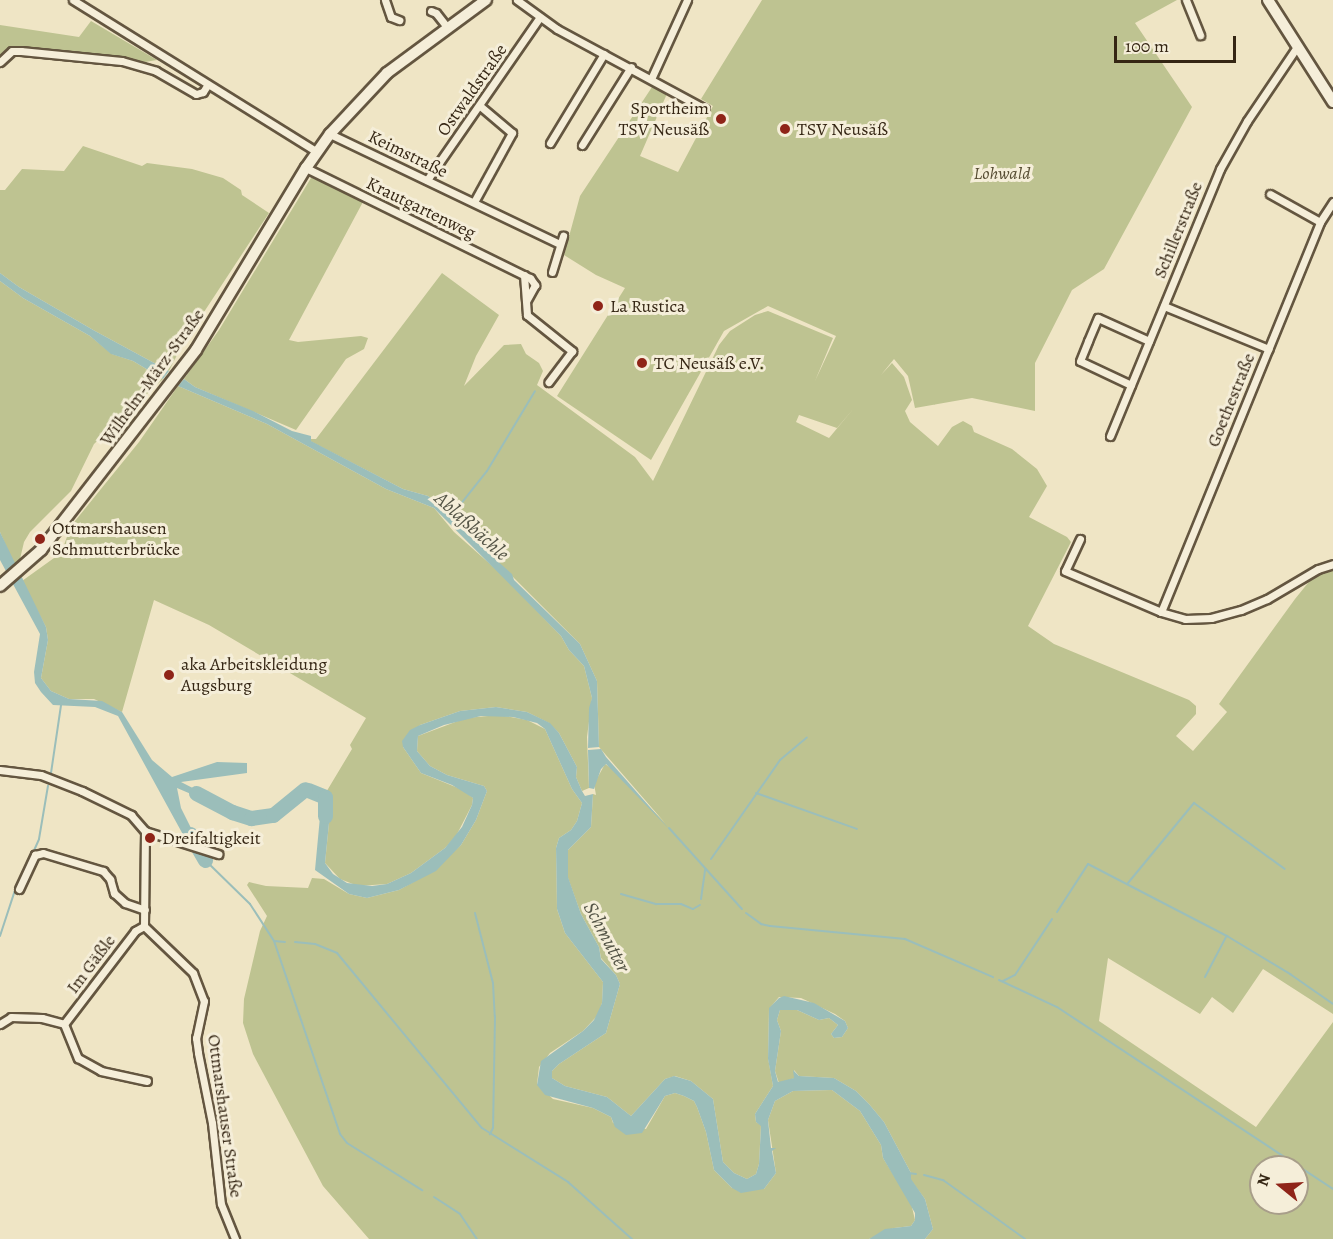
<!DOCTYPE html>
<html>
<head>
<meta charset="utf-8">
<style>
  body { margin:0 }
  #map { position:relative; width:1333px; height:1239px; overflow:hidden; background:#efe5c5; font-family:Alegreya,serif }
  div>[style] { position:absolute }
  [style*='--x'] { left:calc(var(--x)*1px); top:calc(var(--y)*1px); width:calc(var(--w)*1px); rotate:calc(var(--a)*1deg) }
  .green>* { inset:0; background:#bec391 }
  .water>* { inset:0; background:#9bbeba }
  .stream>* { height:2px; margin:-1px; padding:0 1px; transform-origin:1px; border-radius:1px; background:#9bbeba }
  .river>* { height:15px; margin:-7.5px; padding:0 7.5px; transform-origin:7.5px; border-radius:7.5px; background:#9bbeba }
  .roads { filter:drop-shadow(2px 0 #645640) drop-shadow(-2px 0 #645640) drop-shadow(0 2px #645640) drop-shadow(0 -2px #645640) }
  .street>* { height:7px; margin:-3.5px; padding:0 3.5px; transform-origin:3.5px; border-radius:3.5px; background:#f5eed9 }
  .secondary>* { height:10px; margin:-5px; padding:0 5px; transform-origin:5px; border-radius:5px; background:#f5eed9 }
  .dots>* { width:16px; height:16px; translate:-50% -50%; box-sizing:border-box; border:3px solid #f5eed9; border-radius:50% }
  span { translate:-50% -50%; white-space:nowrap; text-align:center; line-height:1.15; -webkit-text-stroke:6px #f5eed9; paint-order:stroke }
  .street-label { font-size:18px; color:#352614 }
  .poi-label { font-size:18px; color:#352614 }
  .right { translate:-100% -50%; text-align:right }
  .left { translate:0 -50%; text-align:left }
  .park-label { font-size:18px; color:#574d33; font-style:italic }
  .water-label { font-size:20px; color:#545446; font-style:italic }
  .north { position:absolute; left:1249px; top:1155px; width:60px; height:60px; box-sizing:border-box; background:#f5eed9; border:2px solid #a89e8a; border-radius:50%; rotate:288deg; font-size:16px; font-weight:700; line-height:24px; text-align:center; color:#352614 }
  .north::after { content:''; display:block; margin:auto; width:21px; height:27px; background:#8f2418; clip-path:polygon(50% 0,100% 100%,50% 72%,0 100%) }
  .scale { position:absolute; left:1114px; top:36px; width:122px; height:27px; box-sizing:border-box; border:3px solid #352614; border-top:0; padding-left:8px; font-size:18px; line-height:21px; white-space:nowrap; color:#352614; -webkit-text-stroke:4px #f5eed9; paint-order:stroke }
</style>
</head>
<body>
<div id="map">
  <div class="green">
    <i style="clip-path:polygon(evenodd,762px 0,1177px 0,1135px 23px,1192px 107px,1104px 269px,1072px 290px,1035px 363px,1035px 411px,972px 398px,915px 408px,908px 376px,894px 359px,881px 375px,892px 363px,904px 377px,912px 400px,905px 411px,910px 422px,938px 446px,952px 427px,963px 421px,972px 426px,974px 432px,1012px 449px,1037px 469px,1047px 486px,1029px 517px,1067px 537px,1071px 542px,1028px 626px,1054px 644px,1189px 700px,1196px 706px,1196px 714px,1176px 736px,1193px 751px,1227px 712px,1219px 704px,1295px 599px,1312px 578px,1327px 569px,1333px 569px,1333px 1014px,1263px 969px,1233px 1013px,1212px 997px,1200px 1014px,1108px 958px,1099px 1021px,1256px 1127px,1333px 1022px,1333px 1239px,925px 1239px,933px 1229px,925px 1199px,910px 1179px,911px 1173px,884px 1122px,869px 1104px,856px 1091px,834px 1078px,799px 1076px,794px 1070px,795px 1078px,779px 1083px,775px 1071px,781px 1031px,777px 1020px,780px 1010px,797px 1010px,819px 1020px,829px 1018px,838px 1025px,831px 1034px,834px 1038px,842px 1037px,848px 1028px,845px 1021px,835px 1014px,801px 998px,779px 997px,769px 1009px,768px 1058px,773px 1086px,755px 1114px,756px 1122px,761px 1125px,759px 1164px,756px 1174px,747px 1179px,734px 1173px,723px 1162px,713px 1099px,691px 1081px,675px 1076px,665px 1079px,631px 1116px,607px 1097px,565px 1086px,552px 1078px,552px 1071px,559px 1064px,606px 1033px,620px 984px,616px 975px,601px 958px,599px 947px,581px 914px,568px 878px,568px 850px,591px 827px,593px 794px,596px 795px,594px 784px,605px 764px,614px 770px,665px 823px,599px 747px,597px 681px,580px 644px,446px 510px,428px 496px,403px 489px,310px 441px,311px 439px,316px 439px,442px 273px,499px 315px,476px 356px,464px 386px,504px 345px,521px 344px,526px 354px,539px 363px,543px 371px,537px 385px,635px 457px,653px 481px,719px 345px,730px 331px,755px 315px,768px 311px,833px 338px,815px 381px,836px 336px,768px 306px,724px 331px,651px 460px,557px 396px,625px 288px,596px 275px,564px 255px,580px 196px,654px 84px,669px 89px,640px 156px,678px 172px,713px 106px,701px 99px,762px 0,854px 408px,829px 438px,796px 422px,799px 415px,837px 428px,854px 408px,762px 0,1261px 1167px,1297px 1167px,1297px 1203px,1261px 1203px,1261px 1167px)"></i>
    <i style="clip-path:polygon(91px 21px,157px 60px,145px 62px,124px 57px,18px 47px,5px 51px,0 56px,0 25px,79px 37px)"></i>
    <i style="clip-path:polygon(83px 146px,142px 166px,147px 163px,192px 169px,223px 178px,241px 190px,242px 195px,269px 213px,181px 347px,169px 371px,95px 331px,19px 287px,0 273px,0 190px,5px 190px,22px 169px,64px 171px)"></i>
    <i style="clip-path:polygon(316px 177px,364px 200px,289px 340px,298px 342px,361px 336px,368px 338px,364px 349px,346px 359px,296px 430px,195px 387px,184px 379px,219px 330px,311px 178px)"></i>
    <i style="clip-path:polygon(0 281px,23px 298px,90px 336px,112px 354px,133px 361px,163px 379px,94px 444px,71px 491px,30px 532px,24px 542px,20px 559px,14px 565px,0 532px)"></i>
    <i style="clip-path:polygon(178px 386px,267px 424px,386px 489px,434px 508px,454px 532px,499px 572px,561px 636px,569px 650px,584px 666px,592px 698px,587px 737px,589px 788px,582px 791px,576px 777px,577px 767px,559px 733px,549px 723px,527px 712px,496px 707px,460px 711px,420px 725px,403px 747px,421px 773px,463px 790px,473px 798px,472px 805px,456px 836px,445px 848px,411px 873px,387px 884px,358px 886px,340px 879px,325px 863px,331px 803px,325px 794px,352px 749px,350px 745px,366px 718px,209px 625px,154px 600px,122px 712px,94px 699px,69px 699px,51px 691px,41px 678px,48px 640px,46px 627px,22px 581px,61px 553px,71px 526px,139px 442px)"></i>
    <i style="clip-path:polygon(499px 715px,527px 720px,545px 729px,572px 789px,582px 803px,577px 821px,571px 830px,559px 838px,556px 848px,557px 909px,565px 933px,603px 982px,602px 1003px,598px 1015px,583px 1031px,550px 1053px,539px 1067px,537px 1084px,553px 1099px,593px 1108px,611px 1117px,613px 1123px,646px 1129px,665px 1096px,675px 1093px,684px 1096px,694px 1101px,697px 1107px,706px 1132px,714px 1170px,732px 1188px,764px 1189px,776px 1173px,768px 1120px,775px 1101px,793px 1091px,832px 1090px,860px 1111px,881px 1145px,883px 1158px,911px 1203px,915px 1220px,911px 1226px,894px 1228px,869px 1239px,369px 1239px,323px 1186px,253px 1054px,243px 1023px,244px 999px,260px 931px,267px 916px,247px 885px,249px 882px,266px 886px,308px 888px,312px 878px,324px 879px,349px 894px,367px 898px,399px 890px,426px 875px,461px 845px,476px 820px,487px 791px,484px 786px,447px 775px,430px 766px,417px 751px,418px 736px,466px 718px)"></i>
  </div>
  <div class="water">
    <i style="clip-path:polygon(0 273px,19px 287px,95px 331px,169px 371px,163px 379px,133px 361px,111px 354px,90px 336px,23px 298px,0 281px)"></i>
    <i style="clip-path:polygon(184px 379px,195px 387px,253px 411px,292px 431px,311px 436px,311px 441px,403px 489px,428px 496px,454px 516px,465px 532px,512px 574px,514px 580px,580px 644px,597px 681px,599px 747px,588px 748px,589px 708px,592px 698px,584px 666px,569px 650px,561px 636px,434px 508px,386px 489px,267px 424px,178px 386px)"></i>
    <i style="clip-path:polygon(0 532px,46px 627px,48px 640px,41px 678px,51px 691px,69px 699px,102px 701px,122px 712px,152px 760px,172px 777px,217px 762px,247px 763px,247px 773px,181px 782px,214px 799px,212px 803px,177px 788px,181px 808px,199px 844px,186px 840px,118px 716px,95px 707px,53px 705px,41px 692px,35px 683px,34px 672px,40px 634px,0 560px)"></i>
    <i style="clip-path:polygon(496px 707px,527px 712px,550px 723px,559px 733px,577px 767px,576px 777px,582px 791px,585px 796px,593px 794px,591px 827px,568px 850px,568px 877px,581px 914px,599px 947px,601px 959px,616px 975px,620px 984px,606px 1033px,559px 1064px,552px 1071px,552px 1078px,565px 1086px,607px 1097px,631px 1116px,665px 1079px,674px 1076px,691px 1081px,713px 1099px,723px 1162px,734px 1173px,747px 1179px,756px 1174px,759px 1164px,761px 1126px,756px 1122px,755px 1114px,773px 1086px,768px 1059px,769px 1008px,779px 998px,784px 996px,814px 1003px,845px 1021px,848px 1028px,842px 1037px,834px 1038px,831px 1034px,838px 1025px,829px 1018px,819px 1020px,797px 1010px,780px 1010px,777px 1020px,781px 1031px,775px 1071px,778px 1082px,794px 1078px,793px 1070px,799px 1076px,834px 1078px,856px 1091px,869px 1104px,884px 1122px,911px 1173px,911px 1179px,925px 1199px,933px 1229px,925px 1239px,869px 1239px,885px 1229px,911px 1226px,915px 1220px,915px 1213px,883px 1158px,881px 1145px,860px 1111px,832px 1090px,793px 1091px,775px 1101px,768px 1120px,771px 1148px,776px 1148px,772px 1151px,776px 1173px,764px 1189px,741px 1193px,732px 1188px,714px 1170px,706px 1132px,697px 1107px,694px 1101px,684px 1096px,675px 1093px,665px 1096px,642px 1133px,626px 1135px,615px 1127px,611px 1117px,593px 1108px,545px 1095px,537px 1085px,541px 1061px,583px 1031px,594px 1020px,602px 1003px,603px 982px,565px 933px,557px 909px,556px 848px,559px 838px,571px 830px,577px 821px,582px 803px,572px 789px,545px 729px,537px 723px,513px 717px,481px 716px,444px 725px,418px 736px,417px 751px,430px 766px,447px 775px,484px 786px,487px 791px,476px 820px,461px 845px,436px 871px,399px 890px,367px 898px,349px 894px,315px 870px,321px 806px,325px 794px,331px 803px,325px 863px,333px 874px,347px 883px,372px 886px,387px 884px,411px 873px,445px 848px,462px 827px,472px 805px,473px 798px,452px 785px,421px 773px,403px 747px,402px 741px,410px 730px,420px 725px,460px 711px)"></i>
    <i style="clip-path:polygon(601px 749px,606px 757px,670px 830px,606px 764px,601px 769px,594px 789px,589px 788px,588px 750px)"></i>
  </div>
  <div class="stream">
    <i style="--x:452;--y:515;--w:56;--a:-51.5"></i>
    <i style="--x:487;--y:471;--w:93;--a:-59"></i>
    <i style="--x:51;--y:773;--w:69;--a:-81.6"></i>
    <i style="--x:756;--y:793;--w:107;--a:19.6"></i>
    <i style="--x:669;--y:828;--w:109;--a:48"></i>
    <i style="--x:32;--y:855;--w:17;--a:-66"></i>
    <i style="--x:39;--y:839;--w:54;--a:-80.4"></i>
    <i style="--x:711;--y:859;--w:121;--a:-55.1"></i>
    <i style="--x:780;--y:760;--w:35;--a:-40"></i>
    <i style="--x:205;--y:860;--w:63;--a:44.4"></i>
    <i style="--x:250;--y:904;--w:44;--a:57"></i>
    <i style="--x:274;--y:941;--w:204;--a:71.1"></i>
    <i style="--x:340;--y:1134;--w:11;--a:52"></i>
    <i style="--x:347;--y:1143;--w:89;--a:32.1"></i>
    <i style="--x:1128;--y:883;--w:104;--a:-50.5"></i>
    <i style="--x:1194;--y:803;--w:112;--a:36"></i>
    <i style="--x:621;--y:894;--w:37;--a:16"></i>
    <i style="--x:657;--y:904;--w:24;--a:0"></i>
    <i style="--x:681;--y:904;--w:13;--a:23"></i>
    <i style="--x:693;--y:909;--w:8;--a:-30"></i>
    <i style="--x:701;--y:899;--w:30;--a:-82"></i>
    <i style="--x:1057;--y:912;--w:57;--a:-57.1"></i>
    <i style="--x:1088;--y:864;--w:157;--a:27.4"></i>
    <i style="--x:1227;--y:936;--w:74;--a:31.1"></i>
    <i style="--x:1290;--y:974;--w:52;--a:34.9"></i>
    <i style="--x:475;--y:913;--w:72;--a:75.6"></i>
    <i style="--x:493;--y:983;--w:33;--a:87"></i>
    <i style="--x:495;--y:1016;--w:112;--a:91"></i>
    <i style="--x:493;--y:1128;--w:7;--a:117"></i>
    <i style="--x:746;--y:913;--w:19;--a:36"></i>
    <i style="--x:761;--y:924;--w:9;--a:13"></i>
    <i style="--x:770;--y:926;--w:136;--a:5.5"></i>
    <i style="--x:905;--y:939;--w:96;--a:23.4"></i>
    <i style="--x:0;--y:936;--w:52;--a:-71.9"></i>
    <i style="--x:274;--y:941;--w:11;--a:5"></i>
    <i style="--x:295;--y:942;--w:20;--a:6"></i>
    <i style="--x:315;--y:944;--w:24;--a:22"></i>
    <i style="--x:337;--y:953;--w:227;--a:50.4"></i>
    <i style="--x:482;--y:1128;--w:102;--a:32.1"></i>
    <i style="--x:568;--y:1182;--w:86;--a:41.7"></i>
    <i style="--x:1205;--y:977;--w:45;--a:-62.3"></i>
    <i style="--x:999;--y:980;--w:64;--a:25"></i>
    <i style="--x:1057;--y:1007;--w:331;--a:33.4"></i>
    <i style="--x:1003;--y:981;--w:13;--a:-27"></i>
    <i style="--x:1015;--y:975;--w:67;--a:-56.5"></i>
    <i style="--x:908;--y:1173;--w:8;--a:7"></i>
    <i style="--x:924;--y:1175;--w:20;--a:15"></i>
    <i style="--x:943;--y:1180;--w:101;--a:35.7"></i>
    <i style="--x:434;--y:1197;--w:31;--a:33"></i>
    <i style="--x:460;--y:1214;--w:30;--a:56"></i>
  </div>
  <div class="river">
    <i style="--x:308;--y:790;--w:18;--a:22"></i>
    <i style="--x:325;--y:797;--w:19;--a:90"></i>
    <i style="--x:196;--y:793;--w:41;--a:27.8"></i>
    <i style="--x:232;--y:812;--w:20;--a:18"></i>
    <i style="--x:251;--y:818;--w:22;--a:-8"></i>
    <i style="--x:273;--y:815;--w:41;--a:-39.1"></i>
    <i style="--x:190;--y:834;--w:30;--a:60"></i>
  </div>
  <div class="roads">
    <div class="street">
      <i style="--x:73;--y:0;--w:287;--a:31.9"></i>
      <i style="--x:385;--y:0;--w:18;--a:71"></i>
      <i style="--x:391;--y:17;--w:9;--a:21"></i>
      <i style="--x:517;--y:0;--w:49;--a:35.9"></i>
      <i style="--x:557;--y:29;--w:168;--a:28.4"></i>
      <i style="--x:1186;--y:0;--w:38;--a:68"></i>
      <i style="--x:431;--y:11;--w:5;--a:22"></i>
      <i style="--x:436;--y:13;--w:18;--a:52"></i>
      <i style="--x:0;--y:62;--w:16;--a:-43"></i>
      <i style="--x:12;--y:51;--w:9;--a:0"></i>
      <i style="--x:21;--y:51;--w:101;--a:5.7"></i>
      <i style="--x:122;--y:61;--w:35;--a:16"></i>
      <i style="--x:156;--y:71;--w:46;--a:29.9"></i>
      <i style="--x:196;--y:94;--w:7;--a:-16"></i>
      <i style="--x:203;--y:92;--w:9;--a:-58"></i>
      <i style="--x:651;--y:79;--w:87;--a:-65.5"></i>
      <i style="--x:330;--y:134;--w:255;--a:25.6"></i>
      <i style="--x:550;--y:143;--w:104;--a:-58.8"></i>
      <i style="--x:582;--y:145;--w:92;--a:-57.9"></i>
      <i style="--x:306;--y:168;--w:250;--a:26.2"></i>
      <i style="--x:530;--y:278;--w:9;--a:54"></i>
      <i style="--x:535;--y:285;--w:18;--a:119"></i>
      <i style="--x:427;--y:180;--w:198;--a:-55.3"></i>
      <i style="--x:1270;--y:194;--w:57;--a:29.2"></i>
      <i style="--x:474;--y:202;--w:79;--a:-61.2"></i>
      <i style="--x:512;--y:133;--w:42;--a:-139.8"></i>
      <i style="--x:552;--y:272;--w:38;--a:-73"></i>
      <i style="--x:524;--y:275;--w:40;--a:85.7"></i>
      <i style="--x:527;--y:315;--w:58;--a:38.7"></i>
      <i style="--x:572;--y:351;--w:39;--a:127"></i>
      <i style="--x:1164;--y:306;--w:113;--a:22.3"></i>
      <i style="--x:1131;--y:385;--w:56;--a:-154.8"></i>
      <i style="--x:1080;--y:361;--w:22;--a:-68"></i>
      <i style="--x:1088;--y:341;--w:25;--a:-67"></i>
      <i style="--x:1098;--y:318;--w:56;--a:24.3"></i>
      <i style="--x:1110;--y:436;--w:289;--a:-67.6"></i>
      <i style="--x:1220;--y:169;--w:55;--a:-60.6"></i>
      <i style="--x:1247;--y:121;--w:89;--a:-56"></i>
      <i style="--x:1080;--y:539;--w:35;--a:115"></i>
      <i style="--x:1065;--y:571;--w:104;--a:23.1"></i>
      <i style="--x:1161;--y:612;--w:25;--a:16"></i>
      <i style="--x:1185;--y:619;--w:26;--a:-2"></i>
      <i style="--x:1211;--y:618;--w:31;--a:-15"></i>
      <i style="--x:1241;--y:610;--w:28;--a:-23"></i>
      <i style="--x:1267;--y:599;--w:59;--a:-30.5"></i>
      <i style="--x:1318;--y:569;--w:16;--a:-18"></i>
      <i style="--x:1161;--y:612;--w:421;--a:-67.8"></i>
      <i style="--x:1320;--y:222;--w:24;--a:-57"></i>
      <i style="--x:0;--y:770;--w:41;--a:7"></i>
      <i style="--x:41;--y:775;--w:44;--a:21.3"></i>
      <i style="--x:82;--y:791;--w:55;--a:26.1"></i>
      <i style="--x:131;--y:815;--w:21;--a:49"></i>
      <i style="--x:145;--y:831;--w:95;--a:90.6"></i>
      <i style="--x:144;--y:926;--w:68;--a:43.8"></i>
      <i style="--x:193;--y:973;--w:30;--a:69"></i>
      <i style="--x:204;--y:1001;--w:38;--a:102"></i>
      <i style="--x:196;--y:1038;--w:15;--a:82"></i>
      <i style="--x:198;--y:1053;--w:71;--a:78.7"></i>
      <i style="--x:212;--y:1123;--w:81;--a:83.7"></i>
      <i style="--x:221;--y:1204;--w:38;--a:68"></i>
      <i style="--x:145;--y:831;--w:77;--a:17.5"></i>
      <i style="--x:19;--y:889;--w:38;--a:-65"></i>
      <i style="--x:35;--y:855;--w:8;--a:-14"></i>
      <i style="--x:43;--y:853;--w:63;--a:16.7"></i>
      <i style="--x:103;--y:871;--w:11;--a:49"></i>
      <i style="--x:110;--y:879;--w:15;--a:74"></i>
      <i style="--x:114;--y:893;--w:15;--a:42"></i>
      <i style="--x:125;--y:903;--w:21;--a:19"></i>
      <i style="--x:0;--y:1024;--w:13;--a:-32"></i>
      <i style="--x:11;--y:1017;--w:31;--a:2"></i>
      <i style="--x:42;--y:1018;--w:23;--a:15"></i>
      <i style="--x:64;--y:1024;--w:117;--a:-52.6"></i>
      <i style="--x:135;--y:931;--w:10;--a:-29"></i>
      <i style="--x:64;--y:1024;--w:37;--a:68"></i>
      <i style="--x:78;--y:1058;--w:26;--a:29"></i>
      <i style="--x:101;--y:1071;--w:47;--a:12.3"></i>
    </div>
    <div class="secondary">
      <i style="--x:1268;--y:0;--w:121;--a:57.5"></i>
      <i style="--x:0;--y:586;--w:55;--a:-41.3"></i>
      <i style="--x:41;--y:550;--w:253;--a:-52.2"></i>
      <i style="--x:196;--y:350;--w:213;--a:-58.9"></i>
      <i style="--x:306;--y:168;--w:42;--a:-54.8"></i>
      <i style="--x:330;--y:134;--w:83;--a:-46.9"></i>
      <i style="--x:387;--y:73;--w:123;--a:-36.4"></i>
    </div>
  </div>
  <div class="dots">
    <i style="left:721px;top:119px;background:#8f2418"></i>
    <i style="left:785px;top:129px;background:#8f2418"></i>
    <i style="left:598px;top:306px;background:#8f2418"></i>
    <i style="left:642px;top:363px;background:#8f2418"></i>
    <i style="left:40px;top:539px;background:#8f2418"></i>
    <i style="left:169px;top:675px;background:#8f2418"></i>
    <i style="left:150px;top:838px;background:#8f2418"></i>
  </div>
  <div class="street-label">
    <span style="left:472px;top:90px;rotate:-55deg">Ostwaldstraße</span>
    <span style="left:408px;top:154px;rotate:26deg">Keimstraße</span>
    <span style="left:421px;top:208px;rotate:26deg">Krautgartenweg</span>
    <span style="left:1178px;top:230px;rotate:-68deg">Schillerstraße</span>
    <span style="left:152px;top:377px;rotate:-54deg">Wilhelm-März-Straße</span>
    <span style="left:1231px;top:400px;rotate:-68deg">Goethestraße</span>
    <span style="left:91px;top:964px;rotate:-53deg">Im Gäßle</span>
    <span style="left:225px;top:1116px;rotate:82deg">Ottmarshauser Straße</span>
  </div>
  <div class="poi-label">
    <span class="right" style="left:709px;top:119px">Sportheim<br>TSV Neusäß</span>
    <span class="left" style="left:797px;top:129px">TSV Neusäß</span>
    <span class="left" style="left:610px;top:306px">La Rustica</span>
    <span class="left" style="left:654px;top:363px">TC Neusäß e.V.</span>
    <span class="left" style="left:52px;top:539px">Ottmarshausen<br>Schmutterbrücke</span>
    <span class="left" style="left:181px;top:675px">aka Arbeitskleidung<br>Augsburg</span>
    <span class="left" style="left:162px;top:838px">Dreifaltigkeit</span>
  </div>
  <div class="park-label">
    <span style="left:1002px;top:173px">Lohwald</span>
  </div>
  <div class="water-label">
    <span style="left:472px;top:526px;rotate:42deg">Ablaßbächle</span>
    <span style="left:607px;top:937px;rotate:62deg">Schmutter</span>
  </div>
  <div class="north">N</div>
  <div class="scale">100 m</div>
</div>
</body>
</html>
